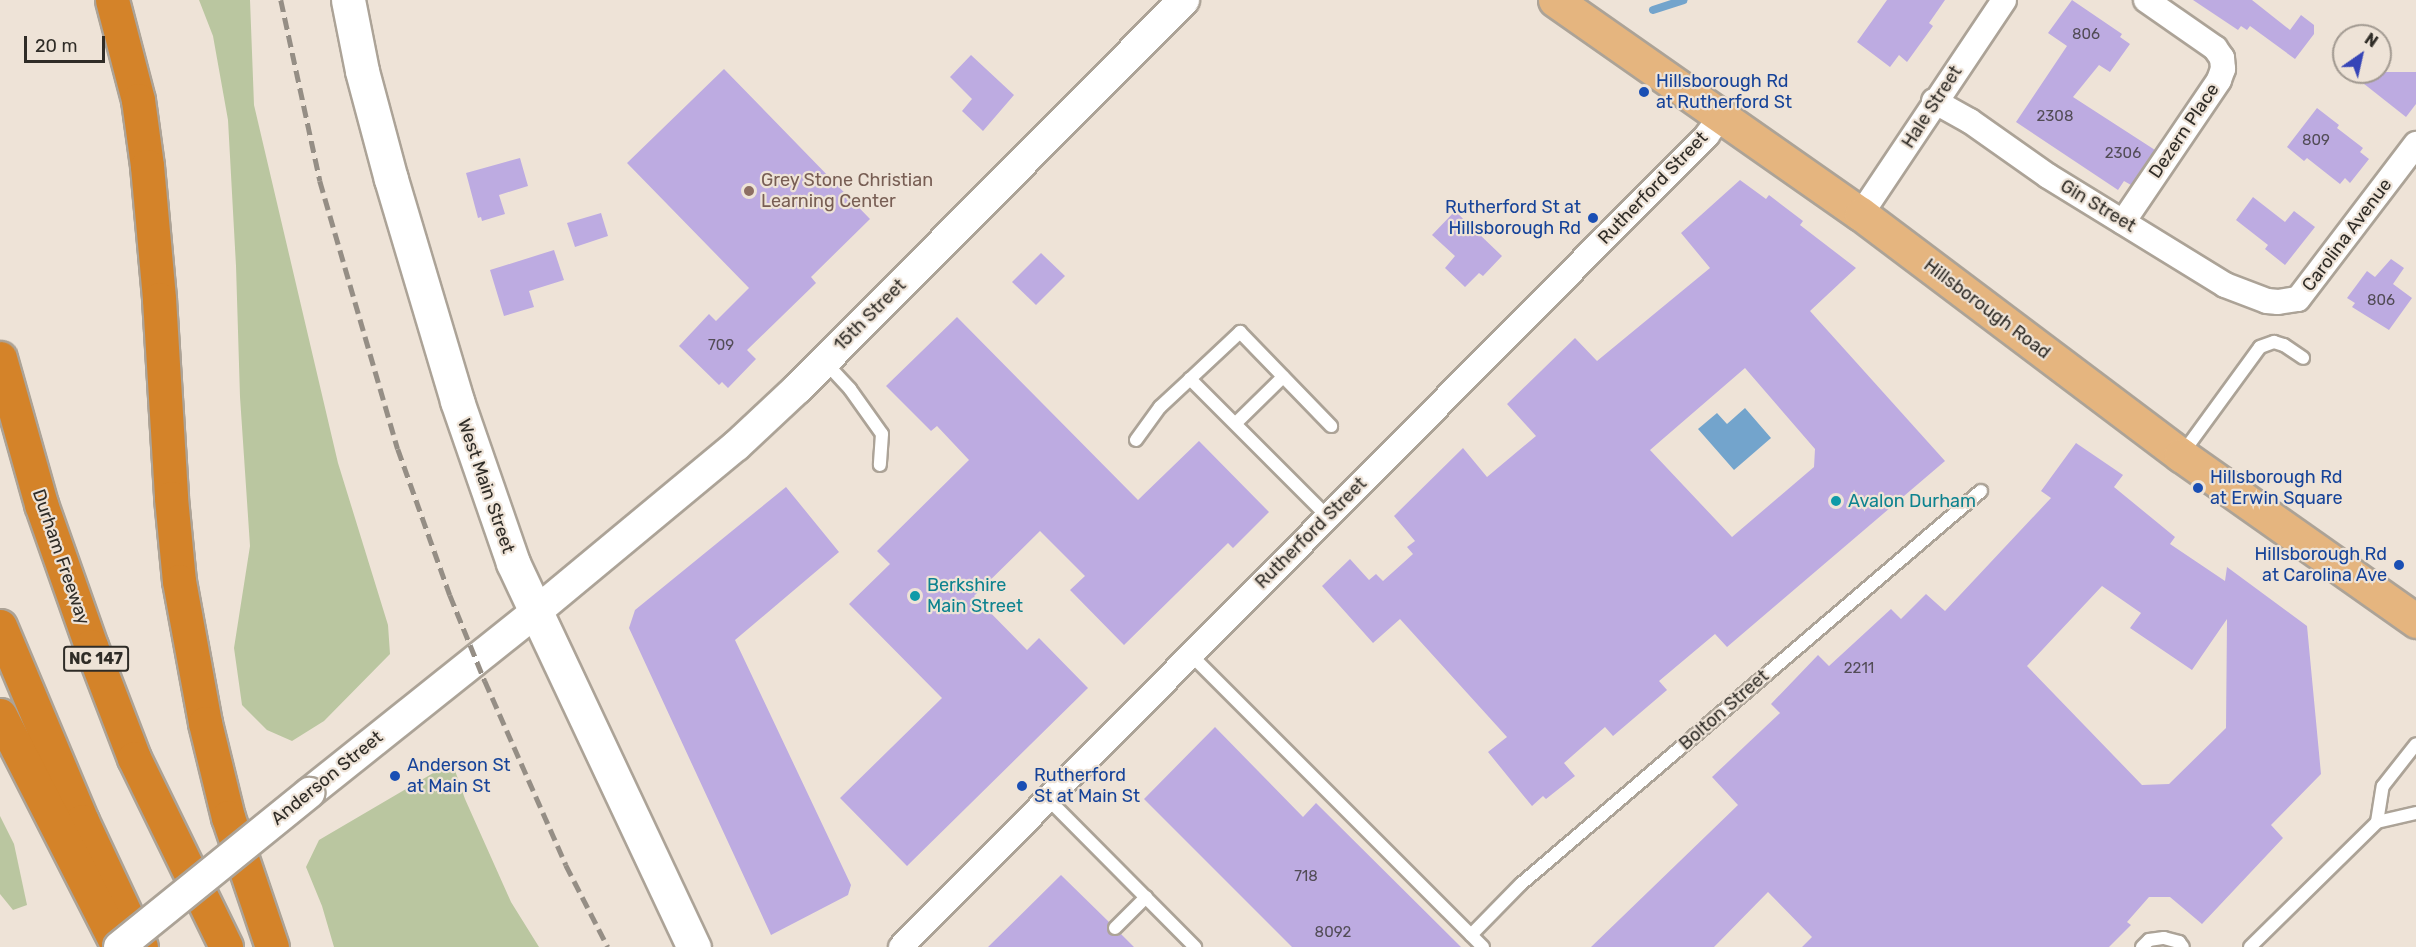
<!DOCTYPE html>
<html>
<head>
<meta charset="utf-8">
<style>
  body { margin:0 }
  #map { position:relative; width:2416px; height:947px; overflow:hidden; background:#eee3d7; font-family:Rubik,sans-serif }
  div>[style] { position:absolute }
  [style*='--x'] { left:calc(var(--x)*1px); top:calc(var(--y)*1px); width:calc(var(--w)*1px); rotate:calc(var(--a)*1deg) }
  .green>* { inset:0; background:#bac6a0 }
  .water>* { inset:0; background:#73a4cc }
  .stream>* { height:8px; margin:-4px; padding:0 4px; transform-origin:4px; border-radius:4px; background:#73a4cc }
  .building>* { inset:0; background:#bdabe1 }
  .roads { filter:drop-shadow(2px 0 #aca397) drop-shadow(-2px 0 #aca397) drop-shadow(0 2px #aca397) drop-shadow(0 -2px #aca397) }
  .service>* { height:12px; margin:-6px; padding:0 6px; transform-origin:6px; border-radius:6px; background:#fff }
  .minor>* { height:24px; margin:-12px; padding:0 12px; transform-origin:12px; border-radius:12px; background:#fff }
  .tertiary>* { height:30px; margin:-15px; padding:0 15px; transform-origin:15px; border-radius:15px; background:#fff }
  .secondary>* { height:33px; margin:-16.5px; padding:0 16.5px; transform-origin:16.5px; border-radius:16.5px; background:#fff }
  .primary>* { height:33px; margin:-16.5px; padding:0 16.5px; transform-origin:16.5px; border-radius:16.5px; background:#e5b57f }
  .motorway>* { height:33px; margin:-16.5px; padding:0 16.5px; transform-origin:16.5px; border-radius:16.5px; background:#d48329 }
  .rail>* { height:4.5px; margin-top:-2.25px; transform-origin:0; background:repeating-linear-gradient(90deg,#958e85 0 12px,transparent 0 18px) }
  .bridges { filter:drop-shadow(2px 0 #aca397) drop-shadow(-2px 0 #aca397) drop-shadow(0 2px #aca397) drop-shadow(0 -2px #aca397) }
  .tertiary-bridge>* { height:30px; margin:-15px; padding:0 15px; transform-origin:15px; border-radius:15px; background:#fff }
  .dots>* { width:16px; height:16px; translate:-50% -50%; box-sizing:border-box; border:3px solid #eee3d7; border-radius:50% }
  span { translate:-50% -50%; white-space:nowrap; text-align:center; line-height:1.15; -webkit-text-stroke:4.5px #eee3d7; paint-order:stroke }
  .number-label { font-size:15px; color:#524c56 }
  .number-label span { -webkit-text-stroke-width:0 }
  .shield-label span { padding:2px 4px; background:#eee3d7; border:2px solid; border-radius:4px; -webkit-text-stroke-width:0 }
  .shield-label { font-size:16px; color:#2f2c27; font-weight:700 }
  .transit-label { font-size:18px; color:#164399 }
  .left { translate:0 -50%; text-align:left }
  .right { translate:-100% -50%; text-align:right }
  .street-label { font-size:18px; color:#2f2c27 }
  .education-label { font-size:18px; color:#785e54 }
  .culture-label { font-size:18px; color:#0d838f }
  .north { position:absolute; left:2332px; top:24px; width:60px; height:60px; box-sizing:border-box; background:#eee3d7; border:2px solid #a29a91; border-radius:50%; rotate:34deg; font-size:16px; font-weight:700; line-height:24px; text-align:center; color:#2f2c27 }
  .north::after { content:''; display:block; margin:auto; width:21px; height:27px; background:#3645b7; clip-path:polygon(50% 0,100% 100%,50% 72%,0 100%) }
  .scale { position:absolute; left:24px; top:36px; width:81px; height:27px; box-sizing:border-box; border:3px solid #2f2c27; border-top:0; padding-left:8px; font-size:18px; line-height:21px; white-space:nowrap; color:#2f2c27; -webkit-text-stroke:4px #eee3d7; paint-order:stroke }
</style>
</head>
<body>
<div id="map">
  <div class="green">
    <i style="clip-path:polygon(199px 0,250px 0,254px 105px,338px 463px,388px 625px,390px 654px,324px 721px,292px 741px,267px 730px,242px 705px,234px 648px,250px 546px,240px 397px,236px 266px,228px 120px,213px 36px)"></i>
    <i style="clip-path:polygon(452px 762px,465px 799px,511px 902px,539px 947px,334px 947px,322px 906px,306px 867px,319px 840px)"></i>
    <i style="clip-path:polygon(0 816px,14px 844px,27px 905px,13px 910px,0 894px)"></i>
  </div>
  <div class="water">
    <i style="clip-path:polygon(1745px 408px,1771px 438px,1734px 470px,1698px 429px,1717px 413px,1727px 424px)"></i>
  </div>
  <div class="stream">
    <i style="--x:1653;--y:10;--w:32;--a:-18"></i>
  </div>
  <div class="building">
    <i style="clip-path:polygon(1887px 0,1945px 0,1929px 23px,1933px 26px,1907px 62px,1899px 55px,1890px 67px,1857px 42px)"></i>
    <i style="clip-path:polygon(2072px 0,2122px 34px,2120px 37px,2130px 44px,2110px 72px,2099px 65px,2073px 97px,2155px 150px,2131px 185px,2124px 181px,2118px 190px,2016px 122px,2067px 46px,2048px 33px)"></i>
    <i style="clip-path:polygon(2193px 0,2252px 0,2290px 30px,2301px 15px,2314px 25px,2314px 34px,2295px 59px,2250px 26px,2247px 30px,2241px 26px,2238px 30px)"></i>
    <i style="clip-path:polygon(971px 55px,1014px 95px,983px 131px,962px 111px,972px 99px,950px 77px)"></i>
    <i style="clip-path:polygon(724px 69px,870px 219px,811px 277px,816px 283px,747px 350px,756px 359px,728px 388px,722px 382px,719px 385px,679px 346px,709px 314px,716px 321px,749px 288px,627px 163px)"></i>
    <i style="clip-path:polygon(2349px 72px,2416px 72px,2416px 104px,2406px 117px)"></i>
    <i style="clip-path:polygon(2317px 108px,2339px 125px,2337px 128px,2363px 148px,2360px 152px,2369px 159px,2350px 183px,2345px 178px,2340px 184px,2307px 158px,2304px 161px,2287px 147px)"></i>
    <i style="clip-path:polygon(520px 158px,528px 186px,499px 195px,505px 214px,482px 221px,481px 217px,478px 218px,466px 173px)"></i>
    <i style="clip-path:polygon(evenodd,1740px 180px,1766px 199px,1769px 195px,1803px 221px,1800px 225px,1856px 268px,1810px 311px,1945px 461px,1727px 647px,1715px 634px,1659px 681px,1667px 690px,1613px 736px,1605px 727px,1564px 763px,1575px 776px,1546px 799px,1543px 796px,1532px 806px,1488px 752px,1507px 737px,1400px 619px,1373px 643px,1322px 586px,1350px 559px,1369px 580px,1376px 574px,1383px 581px,1413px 554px,1407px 547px,1415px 541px,1394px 516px,1463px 448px,1487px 477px,1536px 436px,1507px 404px,1575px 338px,1597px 361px,1710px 268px,1681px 233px,1740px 180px,1745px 368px,1815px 449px,1814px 467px,1732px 537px,1650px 450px,1745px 368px)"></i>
    <i style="clip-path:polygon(2253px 197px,2285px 222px,2294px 211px,2315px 227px,2285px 265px,2265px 249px,2268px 245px,2236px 220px)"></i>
    <i style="clip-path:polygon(1455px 211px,1502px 256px,1483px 276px,1479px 273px,1465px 287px,1445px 268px,1455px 256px,1432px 235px)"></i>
    <i style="clip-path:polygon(601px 213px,608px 236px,575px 247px,567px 223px)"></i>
    <i style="clip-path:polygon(554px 250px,564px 280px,529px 291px,534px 307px,504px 316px,490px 270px)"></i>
    <i style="clip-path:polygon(1041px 253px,1065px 276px,1036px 305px,1012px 282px)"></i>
    <i style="clip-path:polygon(2391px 259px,2404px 268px,2393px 284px,2412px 298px,2389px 330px,2352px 307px,2355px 303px,2347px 298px,2367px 271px,2375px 277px)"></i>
    <i style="clip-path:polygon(957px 317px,1138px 500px,1199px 441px,1269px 512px,1233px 548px,1228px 543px,1124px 645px,1070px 590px,1085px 576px,1040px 531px,974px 596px,1027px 650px,1039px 638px,1088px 688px,907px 866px,840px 798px,942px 698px,849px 604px,890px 564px,877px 551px,969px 460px,937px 426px,931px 431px,886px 386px)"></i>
    <i style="clip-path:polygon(evenodd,2076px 443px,2123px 475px,2114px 487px,2175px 537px,2170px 544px,2225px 581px,2227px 567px,2307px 626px,2321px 774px,2271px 825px,2283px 838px,2202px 924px,2170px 897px,2149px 897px,2127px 922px,2131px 925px,2109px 947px,1802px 947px,1812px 937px,1768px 892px,1714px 947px,1591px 947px,1738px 805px,1712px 777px,1780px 713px,1771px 704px,1818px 655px,1829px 666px,1891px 609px,1901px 619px,1926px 594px,1945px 611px,2051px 498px,2041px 491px,2076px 443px,2102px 586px,2141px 613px,2130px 628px,2192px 670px,2227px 619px,2226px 728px,2169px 784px,2142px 785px,2027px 666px,2102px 586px)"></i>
    <i style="clip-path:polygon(786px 487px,839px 552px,735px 640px,851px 885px,848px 895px,771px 935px,629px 628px,635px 610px)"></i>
    <i style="clip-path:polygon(1215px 727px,1303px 817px,1316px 803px,1461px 947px,1292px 947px,1144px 799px)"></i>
    <i style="clip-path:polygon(1061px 875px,1109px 922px,1107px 930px,1110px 934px,1117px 936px,1121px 934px,1134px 947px,988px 947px)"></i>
  </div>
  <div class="roads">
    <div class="service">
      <i style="--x:825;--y:362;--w:37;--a:47"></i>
      <i style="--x:850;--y:389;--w:55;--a:54.6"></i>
      <i style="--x:882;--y:434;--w:31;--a:94"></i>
      <i style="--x:1236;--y:423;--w:66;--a:-44.4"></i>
      <i style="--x:1136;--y:440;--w:41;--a:-54"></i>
      <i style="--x:1160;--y:407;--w:41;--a:-43"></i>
      <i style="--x:2182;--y:454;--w:132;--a:-53.9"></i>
      <i style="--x:2260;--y:347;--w:15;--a:-20"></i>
      <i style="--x:2274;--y:342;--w:10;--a:17"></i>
      <i style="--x:2284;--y:345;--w:23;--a:34"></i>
      <i style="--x:1327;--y:516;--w:194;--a:-135"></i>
      <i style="--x:1190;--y:379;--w:69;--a:-43.2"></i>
      <i style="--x:1240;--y:332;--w:131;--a:45.9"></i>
      <i style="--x:1191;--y:655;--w:413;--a:45"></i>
      <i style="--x:1048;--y:799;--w:209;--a:45.2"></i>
      <i style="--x:2377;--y:822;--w:36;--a:-81"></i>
      <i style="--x:2383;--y:786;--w:53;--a:-51.8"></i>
      <i style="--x:1115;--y:928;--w:44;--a:-45"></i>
      <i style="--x:1471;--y:935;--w:71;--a:-45.6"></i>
      <i style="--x:1521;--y:884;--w:605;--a:-40.51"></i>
      <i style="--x:2142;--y:947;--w:10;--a:-45"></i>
      <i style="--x:2149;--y:940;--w:15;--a:-8"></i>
      <i style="--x:2164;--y:938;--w:16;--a:15"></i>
      <i style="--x:2179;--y:942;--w:6;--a:51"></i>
      <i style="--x:2250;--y:947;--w:178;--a:-44.5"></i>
      <i style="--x:2377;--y:822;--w:40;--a:-13"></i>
    </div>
    <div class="minor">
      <i style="--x:1934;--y:101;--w:41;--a:29.1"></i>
      <i style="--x:1970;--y:121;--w:95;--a:35.2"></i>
      <i style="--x:2048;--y:176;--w:208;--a:31.6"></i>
      <i style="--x:2225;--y:285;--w:45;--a:20.9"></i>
      <i style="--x:2267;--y:301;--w:11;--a:5"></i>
      <i style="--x:2278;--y:302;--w:20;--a:-9"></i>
      <i style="--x:2298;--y:299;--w:195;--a:-52.7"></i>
      <i style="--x:1861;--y:214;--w:257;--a:-56.2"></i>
      <i style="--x:2123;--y:222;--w:171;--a:-55.9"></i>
      <i style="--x:2219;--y:80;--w:12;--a:-70"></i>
      <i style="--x:2223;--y:69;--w:11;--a:-95"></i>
      <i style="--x:2222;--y:58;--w:12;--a:-125"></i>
      <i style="--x:2215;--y:48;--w:84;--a:-145.2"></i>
      <i style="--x:901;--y:947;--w:1144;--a:-45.21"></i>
      <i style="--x:1707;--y:135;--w:21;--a:-53"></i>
    </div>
    <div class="tertiary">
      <i style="--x:309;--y:793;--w:292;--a:-38.6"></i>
      <i style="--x:537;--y:611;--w:259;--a:-39.7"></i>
      <i style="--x:736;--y:446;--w:83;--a:-43.1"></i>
      <i style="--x:797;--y:389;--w:549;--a:-45.15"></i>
    </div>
    <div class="secondary">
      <i style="--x:348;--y:0;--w:72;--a:78.8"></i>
      <i style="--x:362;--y:71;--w:112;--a:75"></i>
      <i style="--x:391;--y:179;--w:232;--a:73.4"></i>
      <i style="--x:457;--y:401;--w:171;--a:70.9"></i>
      <i style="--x:513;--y:563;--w:425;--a:64.8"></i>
    </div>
    <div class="primary">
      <i style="--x:1555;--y:0;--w:373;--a:35"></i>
      <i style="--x:1861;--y:214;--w:401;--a:37"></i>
      <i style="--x:2181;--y:455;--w:288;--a:35.2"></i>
    </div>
    <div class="motorway">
      <i style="--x:112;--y:0;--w:103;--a:75.4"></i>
      <i style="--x:138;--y:100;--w:67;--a:82.2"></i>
      <i style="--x:147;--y:166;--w:134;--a:84.8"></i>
      <i style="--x:159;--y:299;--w:199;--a:86.5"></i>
      <i style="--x:171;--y:498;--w:83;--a:84.5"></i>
      <i style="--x:179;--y:581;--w:144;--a:79.6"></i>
      <i style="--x:205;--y:723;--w:97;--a:76.3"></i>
      <i style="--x:228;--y:817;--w:137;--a:71.3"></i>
      <i style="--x:0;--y:358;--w:152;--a:74.3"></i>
      <i style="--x:41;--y:504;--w:151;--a:70.6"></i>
      <i style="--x:91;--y:646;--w:120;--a:69"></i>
      <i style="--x:134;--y:758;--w:210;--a:64"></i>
      <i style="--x:0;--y:626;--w:212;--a:67.2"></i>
      <i style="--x:82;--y:821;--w:139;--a:64.9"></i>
      <i style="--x:0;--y:715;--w:254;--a:63"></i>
    </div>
  </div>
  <div class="rail">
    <i style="--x:281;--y:0;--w:185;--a:77.8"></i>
    <i style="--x:320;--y:181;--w:279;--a:73.8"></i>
    <i style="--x:398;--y:449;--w:155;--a:70.4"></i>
    <i style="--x:450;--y:595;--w:93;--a:67.9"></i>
    <i style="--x:485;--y:681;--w:201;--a:66.2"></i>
    <i style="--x:566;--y:865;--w:92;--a:62.9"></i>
  </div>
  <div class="bridges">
    <div class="tertiary-bridge">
      <i style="--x:119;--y:947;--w:245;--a:-39"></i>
    </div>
  </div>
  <div class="dots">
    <i style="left:1644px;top:92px;background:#1a4fb4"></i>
    <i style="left:749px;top:191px;background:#8d6e63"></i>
    <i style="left:1593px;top:218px;background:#1a4fb4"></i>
    <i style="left:2198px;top:488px;background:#1a4fb4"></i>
    <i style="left:1836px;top:501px;background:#0f9aa8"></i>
    <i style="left:2399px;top:565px;background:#1a4fb4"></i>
    <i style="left:915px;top:596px;background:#0f9aa8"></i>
    <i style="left:395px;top:776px;background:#1a4fb4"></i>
    <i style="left:1022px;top:786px;background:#1a4fb4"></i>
  </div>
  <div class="number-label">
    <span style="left:2086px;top:35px">806</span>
    <span style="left:2055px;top:117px">2308</span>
    <span style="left:2316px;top:141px">809</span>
    <span style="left:2123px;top:154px">2306</span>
    <span style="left:2381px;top:301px">806</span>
    <span style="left:721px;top:346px">709</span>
    <span style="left:1859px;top:669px">2211</span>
    <span style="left:1306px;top:877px">718</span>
    <span style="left:1333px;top:933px">8092</span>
  </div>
  <div class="shield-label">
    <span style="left:96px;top:659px">NC 147</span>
  </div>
  <div class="transit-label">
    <span class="left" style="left:1656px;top:92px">Hillsborough Rd<br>at Rutherford St</span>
    <span class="right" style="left:1581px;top:218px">Rutherford St at<br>Hillsborough Rd</span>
    <span class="left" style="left:2210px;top:488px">Hillsborough Rd<br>at Erwin Square</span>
    <span class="right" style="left:2387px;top:565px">Hillsborough Rd<br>at Carolina Ave</span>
    <span class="left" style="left:407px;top:776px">Anderson St<br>at Main St</span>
    <span class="left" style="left:1034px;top:786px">Rutherford<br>St at Main St</span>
  </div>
  <div class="street-label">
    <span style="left:1932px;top:107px;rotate:-57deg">Hale Street</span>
    <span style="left:2184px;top:131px;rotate:-56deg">Dezern Place</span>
    <span style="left:1653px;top:188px;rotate:-46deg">Rutherford Street</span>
    <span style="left:2098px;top:206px;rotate:31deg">Gin Street</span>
    <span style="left:2347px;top:235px;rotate:-53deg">Carolina Avenue</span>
    <span style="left:1987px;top:309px;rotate:37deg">Hillsborough Road</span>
    <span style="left:870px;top:315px;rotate:-45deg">15th Street</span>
    <span style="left:486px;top:486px;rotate:71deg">West Main Street</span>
    <span style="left:1311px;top:533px;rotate:-45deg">Rutherford Street</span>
    <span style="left:61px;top:557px;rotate:71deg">Durham Freeway</span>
    <span style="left:1724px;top:710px;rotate:-41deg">Bolton Street</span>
    <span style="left:327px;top:778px;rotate:-39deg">Anderson Street</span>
  </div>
  <div class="education-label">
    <span class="left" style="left:761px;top:191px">Grey Stone Christian<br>Learning Center</span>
  </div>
  <div class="culture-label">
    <span class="left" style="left:1848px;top:501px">Avalon Durham</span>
    <span class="left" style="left:927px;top:596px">Berkshire<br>Main Street</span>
  </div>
  <div class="north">N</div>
  <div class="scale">20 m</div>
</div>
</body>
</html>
